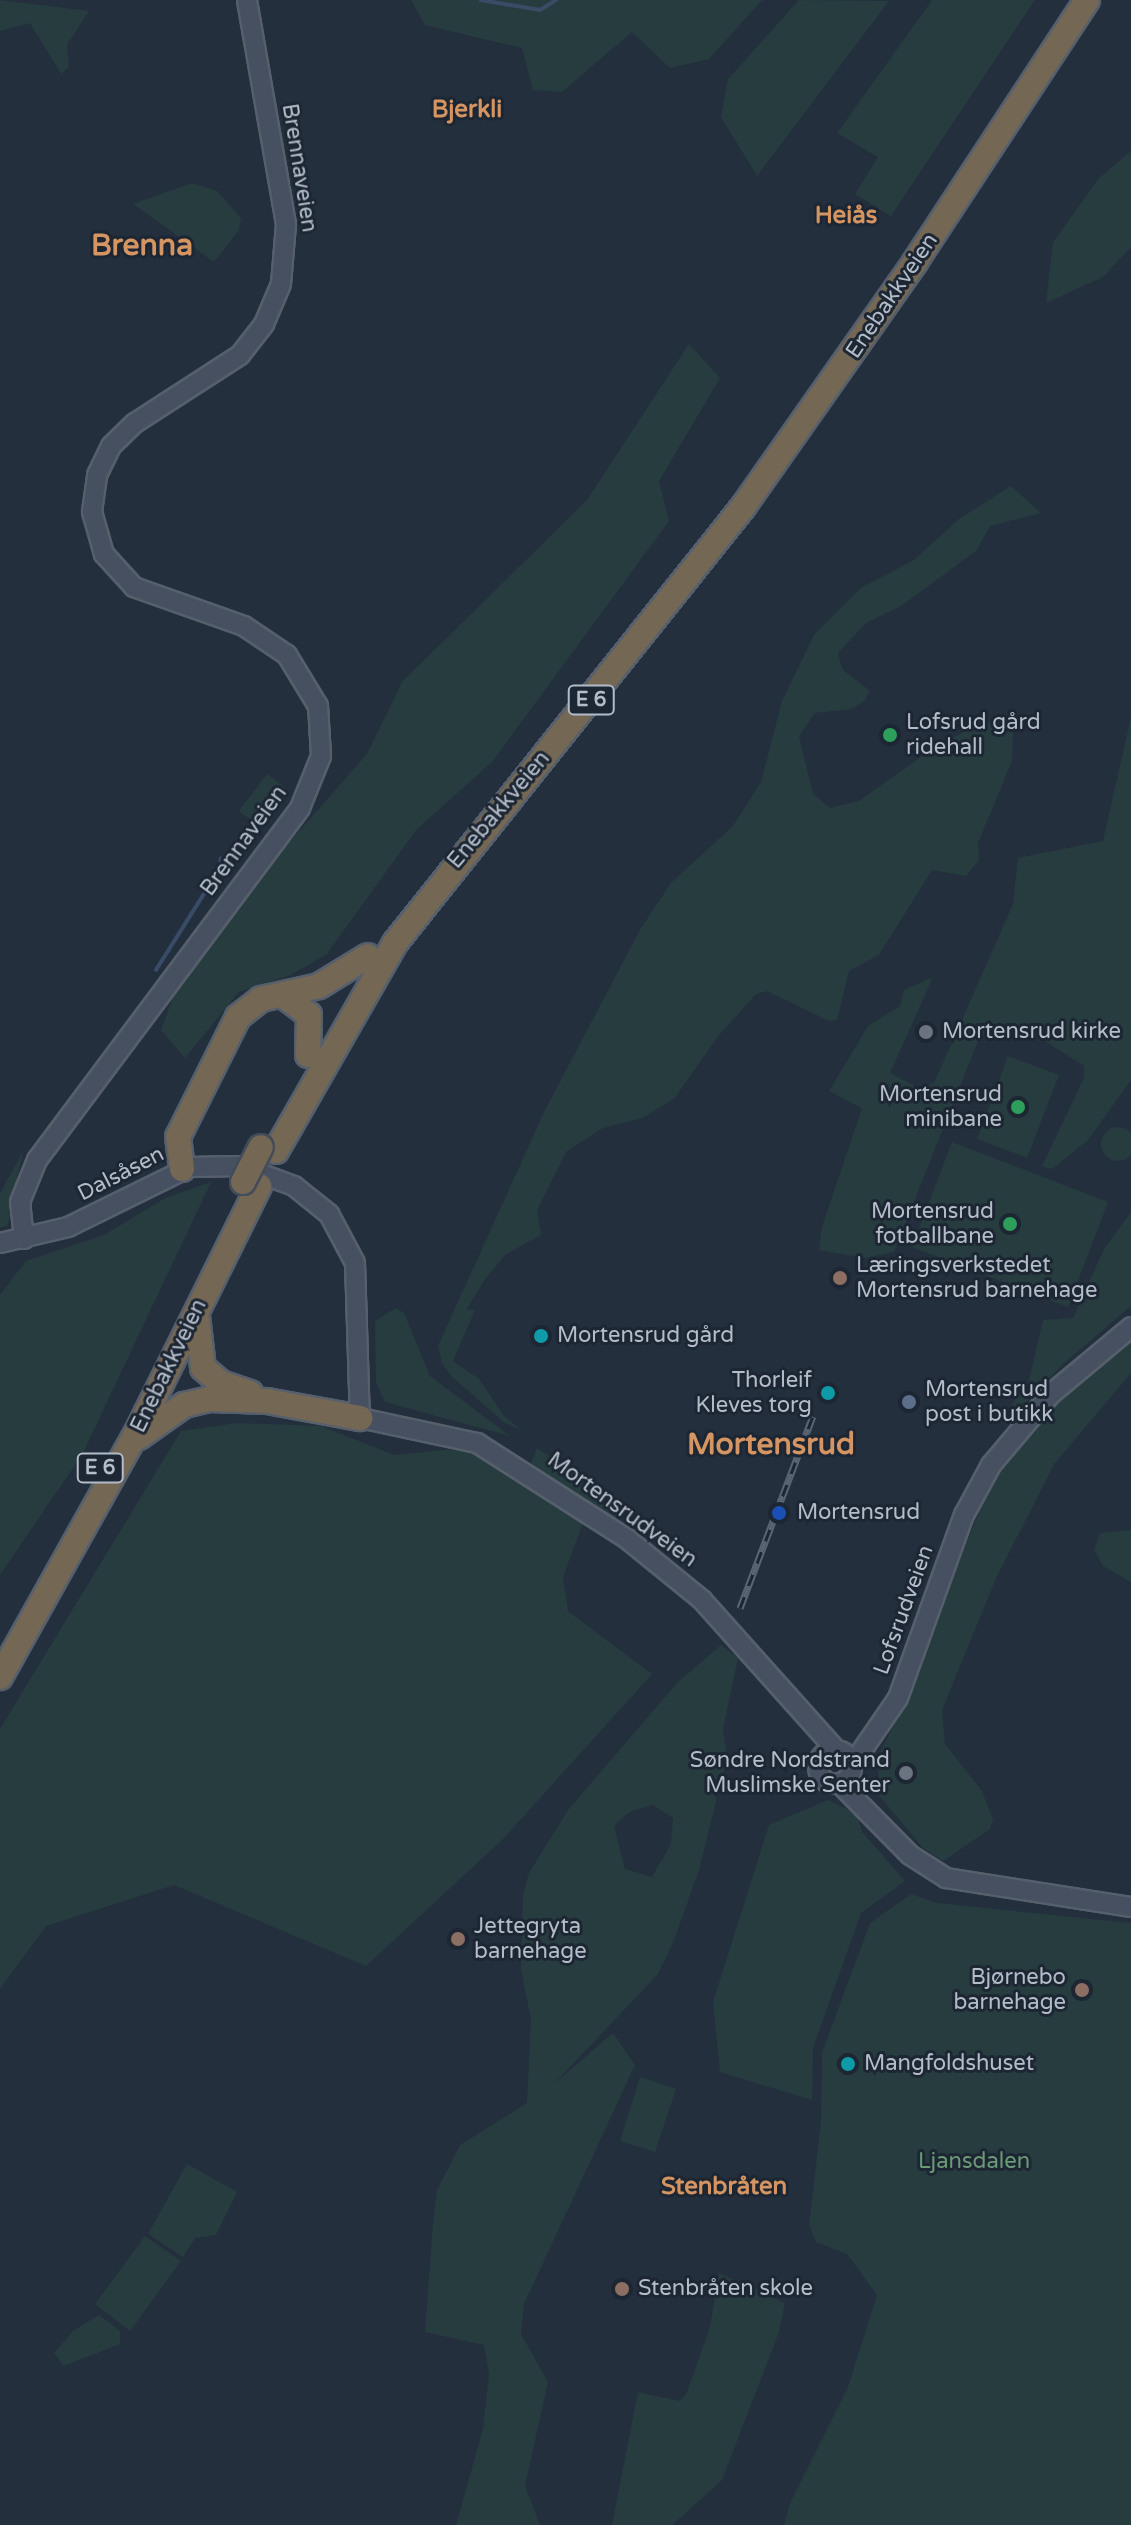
<!DOCTYPE html>
<html>
<head>
<meta charset="utf-8">
<style>
  body { margin:0 }
  #map { position:relative; width:1131px; height:2525px; overflow:hidden; background:#242f3e; font-family:"Varela Round",sans-serif }
  div>[style] { position:absolute }
  [style*='--x'] { left:calc(var(--x)*1px); top:calc(var(--y)*1px); width:calc(var(--w)*1px); rotate:calc(var(--a)*1deg) }
  .green>* { inset:0; background:#263c3f }
  .round { border-radius:50% }
  .stream>* { height:4px; margin:-2px; padding:0 2px; transform-origin:2px; border-radius:2px; background:#394c67 }
  .roads { filter:drop-shadow(2px 0 #565f6c) drop-shadow(-2px 0 #565f6c) drop-shadow(0 2px #565f6c) drop-shadow(0 -2px #565f6c) }
  .secondary>* { height:18px; margin:-9px; padding:0 9px; transform-origin:9px; border-radius:9px; background:#465061 }
  .secondary>.ring { margin:-9px; padding:0; box-sizing:content-box; background:none; border:18px solid #465061; border-radius:50% }
  .highway>* { height:24px; margin:-12px; padding:0 12px; transform-origin:12px; border-radius:12px; background:#746855 }
  .rail>* { height:7px; margin-top:-3.5px; transform-origin:0; background:repeating-linear-gradient(90deg,#1d2633 0 12px,#5a6575 0 24px); box-sizing:border-box; border-block:2px solid #5a6575 }
  .bridges { filter:drop-shadow(2px 0 #434c59) drop-shadow(-2px 0 #434c59) drop-shadow(0 2px #434c59) drop-shadow(0 -2px #434c59) }
  .highway-bridge>* { height:24px; margin:-12px; padding:0 12px; transform-origin:12px; border-radius:12px; background:#746855 }
  .dots>* { width:22px; height:22px; translate:-50% -50%; box-sizing:border-box; border:4px solid #1d2633; border-radius:50% }
  span { translate:-50% -50%; white-space:nowrap; text-align:center; line-height:1.15; -webkit-text-stroke:6px #1d2633; paint-order:stroke }
  .shield-label span { padding:2px 6px; background:#1d2633; border:2px solid; border-radius:6px; -webkit-text-stroke-width:0 }
  .shield-label { font-size:20px; color:#b4bcc9; font-weight:700 }
  .street-label { font-size:22px; color:#b4bcc9 }
  .poi-label { font-size:22px; color:#b4bcc9 }
  .left { translate:0 -50%; text-align:left }
  .right { translate:-100% -50%; text-align:right }
  .park-label { font-size:22px; color:#6b9a76 }
  .neighbourhood-label { font-size:24px; color:#d59563; font-weight:700 }
  .district-label { font-size:30px; color:#d59563; font-weight:700 }
</style>
</head>
<body>
<div id="map">
  <div class="green">
    <i style="clip-path:polygon(0 0,89px 11px,67px 45px,69px 67px,61px 74px,30px 23px,0 31px)"></i>
    <i style="clip-path:polygon(411px 0,762px 0,709px 59px,670px 68px,632px 32px,562px 92px,533px 90px,522px 48px,425px 25px)"></i>
    <i style="clip-path:polygon(799px 0,889px 1px,757px 176px,721px 117px,728px 79px)"></i>
    <i style="clip-path:polygon(932px 0,1035px 0,891px 216px,855px 194px,878px 157px,837px 133px)"></i>
    <i style="clip-path:polygon(1131px 151px,1131px 247px,1103px 277px,1046px 303px,1053px 242px,1099px 178px)"></i>
    <i style="clip-path:polygon(192px 183px,217px 191px,241px 218px,239px 230px,214px 262px,133px 204px)"></i>
    <i style="clip-path:polygon(689px 344px,720px 378px,659px 481px,669px 521px,492px 762px,416px 830px,327px 954px,291px 975px,239px 992px,185px 1058px,161px 1030px,180px 978px,258px 878px,367px 754px,402px 682px,587px 500px)"></i>
    <i style="clip-path:polygon(1011px 486px,1041px 513px,990px 526px,976px 551px,901px 606px,866px 623px,838px 653px,842px 669px,870px 691px,864px 701px,852px 709px,815px 713px,799px 736px,813px 794px,830px 808px,859px 801px,932px 749px,976px 726px,991px 721px,1013px 733px,1012px 761px,978px 843px,979px 860px,966px 876px,932px 870px,879px 955px,849px 971px,837px 1020px,829px 1021px,767px 991px,756px 994px,719px 1035px,674px 1099px,642px 1118px,603px 1128px,567px 1151px,537px 1210px,541px 1235px,506px 1254px,485px 1279px,467px 1309px,475px 1310px,453px 1361px,479px 1379px,504px 1416px,521px 1430px,504px 1422px,452px 1377px,442px 1363px,438px 1346px,545px 1110px,641px 928px,671px 883px,733px 826px,761px 782px,782px 701px,814px 635px,861px 588px,914px 560px,959px 519px)"></i>
    <i style="clip-path:polygon(1131px 717px,1131px 1080px,1088px 1140px,1052px 1169px,1042px 1166px,1084px 1078px,1084px 1066px,1034px 1034px,1009px 1027px,980px 1036px,894px 1252px,864px 1258px,819px 1250px,822px 1227px,862px 1108px,829px 1091px,868px 1026px,900px 1006px,904px 990px,933px 977px,890px 1073px,922px 1090px,935px 1081px,1013px 904px,1018px 858px,1103px 841px)"></i>
    <i style="clip-path:polygon(267px 774px,286px 788px,258px 825px,239px 811px)"></i>
    <i style="clip-path:polygon(1008px 1056px,1059px 1075px,1027px 1158px,977px 1139px)"></i>
    <i class="round" style="left:1101px;top:1127px;width:34px;height:34px"></i>
    <i style="clip-path:polygon(952px 1142px,1108px 1202px,1068px 1307px,912px 1247px)"></i>
    <i style="clip-path:polygon(23px 1151px,8px 1225px,0 1228px,0 1194px)"></i>
    <i style="clip-path:polygon(211px 1182px,82px 1455px,0 1575px,0 1295px,26px 1261px,104px 1235px,165px 1198px)"></i>
    <i style="clip-path:polygon(1131px 1212px,1131px 1306px,1063px 1364px,1005px 1425px,1001px 1420px,1029px 1380px,1043px 1320px,1073px 1318px,1104px 1249px)"></i>
    <i style="clip-path:polygon(396px 1308px,404px 1313px,430px 1376px,510px 1436px,385px 1402px,376px 1383px,375px 1321px)"></i>
    <i style="clip-path:polygon(1131px 1339px,1131px 1373px,1055px 1463px,997px 1576px,942px 1710px,945px 1744px,982px 1791px,993px 1819px,990px 1829px,943px 1861px,923px 1848px,877px 1793px,880px 1752px,911px 1692px,942px 1599px,995px 1476px,1058px 1399px)"></i>
    <i style="clip-path:polygon(237px 1423px,321px 1426px,394px 1455px,465px 1448px,583px 1523px,563px 1577px,568px 1611px,652px 1674px,503px 1839px,366px 1966px,174px 1885px,46px 1926px,0 1989px,0 1729px,181px 1431px)"></i>
    <i style="clip-path:polygon(537px 1448px,611px 1496px,621px 1530px,537px 1470px,531px 1463px)"></i>
    <i style="clip-path:polygon(1131px 1530px,1131px 1582px,1103px 1566px,1094px 1550px,1100px 1533px)"></i>
    <i style="clip-path:polygon(evenodd,721px 1645px,738px 1658px,723px 1729px,727px 1757px,699px 1870px,674px 1940px,658px 1974px,554px 2084px,613px 2033px,635px 2065px,524px 2304px,521px 2334px,548px 2382px,525px 2486px,540px 2525px,456px 2525px,483px 2429px,489px 2374px,484px 2345px,425px 2332px,433px 2223px,437px 2190px,460px 2145px,527px 2103px,531px 2019px,521px 1970px,523px 1895px,529px 1873px,568px 1810px,677px 1683px,721px 1645px,653px 1805px,673px 1818px,671px 1844px,652px 1877px,625px 1869px,614px 1826px,629px 1812px,653px 1805px)"></i>
    <i style="clip-path:polygon(828px 1800px,856px 1814px,863px 1833px,905px 1881px,861px 1913px,813px 2048px,812px 2100px,720px 2072px,713px 2002px,769px 1825px)"></i>
    <i style="clip-path:polygon(911px 1894px,937px 1903px,1131px 1923px,1131px 2525px,784px 2525px,790px 2503px,848px 2387px,877px 2295px,847px 2254px,816px 2242px,809px 2226px,821px 2122px,822px 2053px,870px 1923px)"></i>
    <i style="clip-path:polygon(640px 2077px,676px 2089px,655px 2152px,620px 2141px)"></i>
    <i style="clip-path:polygon(187px 2164px,237px 2192px,216px 2235px,195px 2238px,183px 2257px,148px 2234px)"></i>
    <i style="clip-path:polygon(145px 2236px,181px 2261px,130px 2331px,95px 2304px)"></i>
    <i style="clip-path:polygon(719px 2273px,785px 2303px,779px 2332px,722px 2480px,672px 2525px,612px 2525px,638px 2392px,679px 2401px,686px 2395px,710px 2327px)"></i>
    <i style="clip-path:polygon(99px 2315px,120px 2331px,120px 2344px,64px 2366px,54px 2353px,73px 2331px)"></i>
  </div>
  <div class="stream">
    <i style="--x:481;--y:0;--w:60;--a:9.6"></i>
    <i style="--x:540;--y:10;--w:19;--a:-32"></i>
    <i style="--x:156;--y:970;--w:118;--a:-57.8"></i>
    <i style="--x:219;--y:870;--w:12;--a:-81"></i>
  </div>
  <div class="roads">
    <div class="secondary">
      <i style="--x:24;--y:1239;--w:37;--a:-96"></i>
      <i style="--x:20;--y:1202;--w:45;--a:-68"></i>
      <i style="--x:37;--y:1160;--w:439;--a:-53.2"></i>
      <i style="--x:300;--y:808;--w:56;--a:-68"></i>
      <i style="--x:321;--y:756;--w:50;--a:-93.4"></i>
      <i style="--x:318;--y:706;--w:60;--a:-121.3"></i>
      <i style="--x:287;--y:655;--w:52;--a:-146"></i>
      <i style="--x:244;--y:626;--w:117;--a:-160.5"></i>
      <i style="--x:134;--y:587;--w:45;--a:-132.3"></i>
      <i style="--x:104;--y:554;--w:44;--a:-105.9"></i>
      <i style="--x:92;--y:512;--w:37;--a:-82"></i>
      <i style="--x:97;--y:475;--w:32;--a:-64"></i>
      <i style="--x:111;--y:446;--w:33;--a:-44"></i>
      <i style="--x:135;--y:423;--w:125;--a:-32.9"></i>
      <i style="--x:240;--y:355;--w:39;--a:-52"></i>
      <i style="--x:264;--y:324;--w:43;--a:-67"></i>
      <i style="--x:281;--y:284;--w:60;--a:-85.2"></i>
      <i style="--x:286;--y:224;--w:227;--a:-99.9"></i>
      <i style="--x:0;--y:1243;--w:70;--a:-13.2"></i>
      <i style="--x:68;--y:1227;--w:136;--a:-26.2"></i>
      <i style="--x:190;--y:1167;--w:50;--a:-1.1"></i>
      <i style="--x:240;--y:1166;--w:58;--a:20.3"></i>
      <i style="--x:294;--y:1186;--w:45;--a:38.7"></i>
      <i style="--x:329;--y:1214;--w:55;--a:62"></i>
      <i style="--x:355;--y:1263;--w:155;--a:88.2"></i>
      <i style="--x:360;--y:1418;--w:120;--a:12.1"></i>
      <i style="--x:477;--y:1443;--w:178;--a:32.6"></i>
      <i style="--x:627;--y:1539;--w:97;--a:39.1"></i>
      <i style="--x:702;--y:1600;--w:201;--a:48.2"></i>
      <i class="ring" style="left:818px;top:1750px;width:16px;height:16px"></i>
      <i style="--x:852;--y:1765;--w:81;--a:-55.5"></i>
      <i style="--x:898;--y:1698;--w:195;--a:-70.2"></i>
      <i style="--x:964;--y:1515;--w:57;--a:-61.6"></i>
      <i style="--x:991;--y:1465;--w:93;--a:-49.8"></i>
      <i style="--x:1051;--y:1394;--w:104;--a:-39.9"></i>
      <i style="--x:839;--y:1783;--w:101;--a:45.4"></i>
      <i style="--x:910;--y:1855;--w:43;--a:32.6"></i>
      <i style="--x:946;--y:1878;--w:187;--a:8.9"></i>
    </div>
    <div class="highway">
      <i style="--x:284;--y:996;--w:31;--a:37"></i>
      <i style="--x:309;--y:1015;--w:40;--a:91.4"></i>
      <i style="--x:276;--y:1151;--w:240;--a:-60.2"></i>
      <i style="--x:395;--y:943;--w:558;--a:-51.4"></i>
      <i style="--x:743;--y:507;--w:299;--a:-54.9"></i>
      <i style="--x:915;--y:262;--w:313;--a:-56.7"></i>
      <i style="--x:182;--y:1169;--w:32;--a:-97"></i>
      <i style="--x:178;--y:1137;--w:134;--a:-63.4"></i>
      <i style="--x:238;--y:1017;--w:29;--a:-38"></i>
      <i style="--x:261;--y:999;--w:59;--a:-12.6"></i>
      <i style="--x:319;--y:986;--w:57;--a:-31.5"></i>
      <i style="--x:197;--y:1316;--w:52;--a:83.4"></i>
      <i style="--x:203;--y:1368;--w:23;--a:40"></i>
      <i style="--x:221;--y:1383;--w:31;--a:19"></i>
      <i style="--x:139;--y:1437;--w:55;--a:-35.4"></i>
      <i style="--x:184;--y:1405;--w:27;--a:-13"></i>
      <i style="--x:210;--y:1399;--w:57;--a:2"></i>
      <i style="--x:267;--y:1401;--w:95;--a:10.4"></i>
      <i style="--x:0;--y:1677;--w:287;--a:-60.8"></i>
      <i style="--x:140;--y:1426;--w:268;--a:-63.6"></i>
    </div>
  </div>
  <div class="rail">
    <i style="--x:740;--y:1608;--w:205;--a:-69.2"></i>
  </div>
  <div class="bridges">
    <div class="highway-bridge">
      <i style="--x:243;--y:1182;--w:39;--a:-63"></i>
    </div>
  </div>
  <div class="dots">
    <i style="left:890px;top:735px;background:#2e9e5b"></i>
    <i style="left:926px;top:1032px;background:#6b7280"></i>
    <i style="left:1018px;top:1107px;background:#2e9e5b"></i>
    <i style="left:1010px;top:1224px;background:#2e9e5b"></i>
    <i style="left:840px;top:1278px;background:#8d6e63"></i>
    <i style="left:541px;top:1336px;background:#0f9aa8"></i>
    <i style="left:828px;top:1393px;background:#0f9aa8"></i>
    <i style="left:909px;top:1402px;background:#5c6f8a"></i>
    <i style="left:779px;top:1513px;background:#1a4fb4"></i>
    <i style="left:906px;top:1773px;background:#6b7280"></i>
    <i style="left:458px;top:1939px;background:#8d6e63"></i>
    <i style="left:1082px;top:1990px;background:#8d6e63"></i>
    <i style="left:848px;top:2064px;background:#0f9aa8"></i>
    <i style="left:622px;top:2289px;background:#8d6e63"></i>
  </div>
  <div class="shield-label">
    <span style="left:591px;top:700px">E 6</span>
    <span style="left:100px;top:1468px">E 6</span>
  </div>
  <div class="street-label">
    <span style="left:299px;top:168px;rotate:81deg">Brennaveien</span>
    <span style="left:892px;top:296px;rotate:-56deg">Enebakkveien</span>
    <span style="left:499px;top:810px;rotate:-50deg">Enebakkveien</span>
    <span style="left:244px;top:841px;rotate:-54deg">Brennaveien</span>
    <span style="left:121px;top:1174px;rotate:-27deg">Dalsåsen</span>
    <span style="left:169px;top:1366px;rotate:-64deg">Enebakkveien</span>
    <span style="left:622px;top:1510px;rotate:36deg">Mortensrudveien</span>
    <span style="left:904px;top:1610px;rotate:-70deg">Lofsrudveien</span>
  </div>
  <div class="poi-label">
    <span class="left" style="left:906px;top:735px">Lofsrud gård<br>ridehall</span>
    <span class="left" style="left:942px;top:1032px">Mortensrud kirke</span>
    <span class="right" style="left:1002px;top:1107px">Mortensrud<br>minibane</span>
    <span class="right" style="left:994px;top:1224px">Mortensrud<br>fotballbane</span>
    <span class="left" style="left:856px;top:1278px">Læringsverkstedet<br>Mortensrud barnehage</span>
    <span class="left" style="left:557px;top:1336px">Mortensrud gård</span>
    <span class="right" style="left:812px;top:1393px">Thorleif<br>Kleves torg</span>
    <span class="left" style="left:925px;top:1402px">Mortensrud<br>post i butikk</span>
    <span class="left" style="left:797px;top:1513px">Mortensrud</span>
    <span class="right" style="left:890px;top:1773px">Søndre Nordstrand<br>Muslimske Senter</span>
    <span class="left" style="left:474px;top:1939px">Jettegryta<br>barnehage</span>
    <span class="right" style="left:1066px;top:1990px">Bjørnebo<br>barnehage</span>
    <span class="left" style="left:864px;top:2064px">Mangfoldshuset</span>
    <span class="left" style="left:638px;top:2289px">Stenbråten skole</span>
  </div>
  <div class="park-label">
    <span style="left:974px;top:2162px">Ljansdalen</span>
  </div>
  <div class="neighbourhood-label">
    <span style="left:467px;top:110px">Bjerkli</span>
    <span style="left:846px;top:216px">Heiås</span>
    <span style="left:724px;top:2187px">Stenbråten</span>
  </div>
  <div class="district-label">
    <span style="left:142px;top:246px">Brenna</span>
    <span style="left:771px;top:1445px">Mortensrud</span>
  </div>
</div>
</body>
</html>
